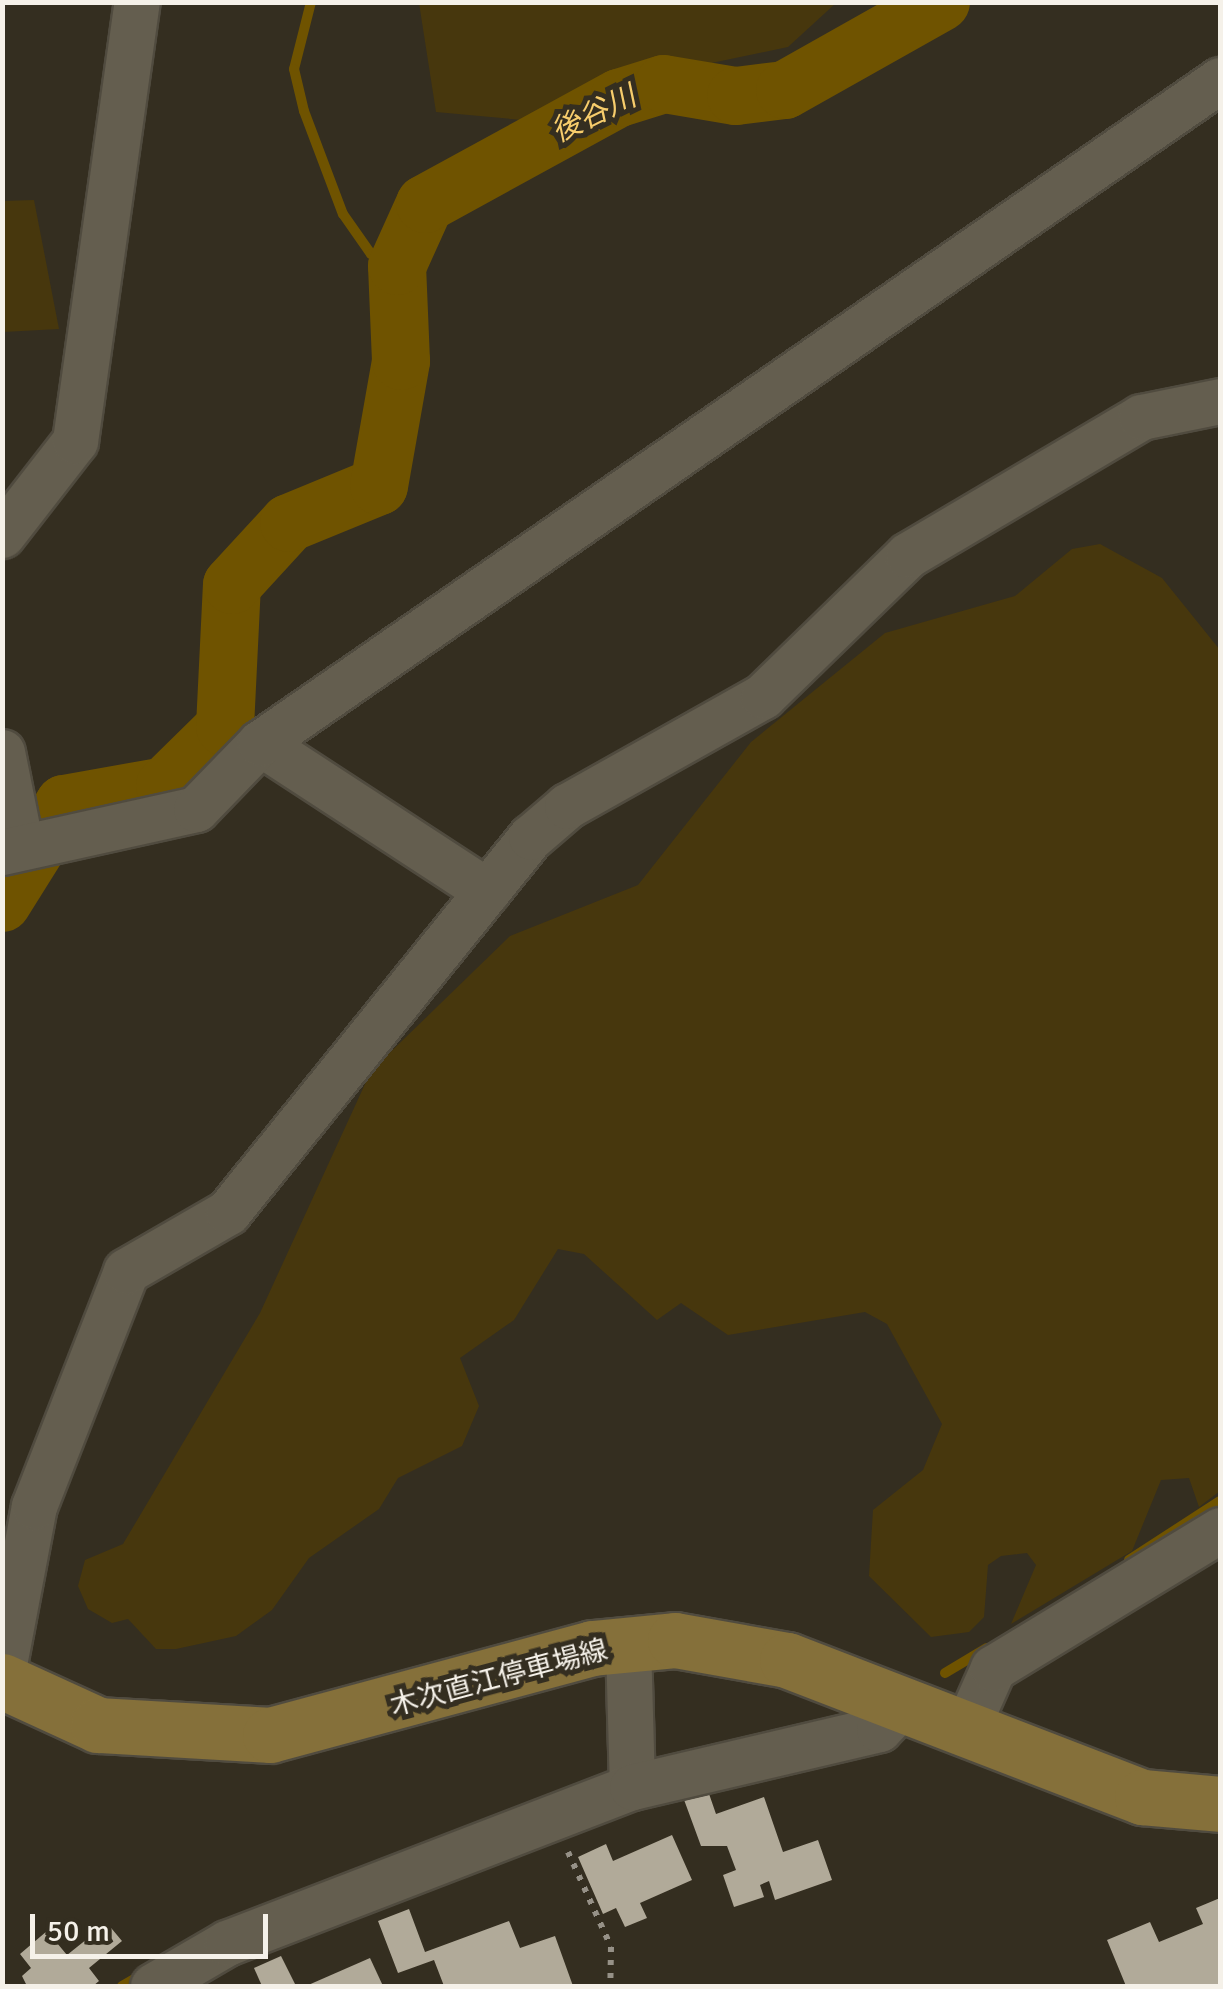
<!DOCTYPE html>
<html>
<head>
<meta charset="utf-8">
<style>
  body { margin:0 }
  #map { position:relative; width:1223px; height:1989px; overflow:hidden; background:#342e20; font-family:Signika,"Noto Sans JP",sans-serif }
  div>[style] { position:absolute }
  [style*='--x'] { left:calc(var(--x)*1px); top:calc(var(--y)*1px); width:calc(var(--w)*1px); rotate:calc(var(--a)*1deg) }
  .green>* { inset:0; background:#47370d }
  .stream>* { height:10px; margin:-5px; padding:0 5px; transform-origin:5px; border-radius:5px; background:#6f5300 }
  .river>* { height:58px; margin:-29px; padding:0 29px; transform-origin:29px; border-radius:29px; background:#6f5300 }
  .building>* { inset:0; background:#b1aa99 }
  .path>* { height:6px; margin-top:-3px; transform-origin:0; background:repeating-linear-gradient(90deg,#969187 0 5px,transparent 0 13px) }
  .roads { filter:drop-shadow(2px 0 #504b3f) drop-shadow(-2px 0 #504b3f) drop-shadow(0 2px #504b3f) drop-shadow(0 -2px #504b3f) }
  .minor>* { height:45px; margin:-22.5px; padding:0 22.5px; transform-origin:22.5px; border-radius:22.5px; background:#645e4f }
  .major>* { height:55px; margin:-27.5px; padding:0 27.5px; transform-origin:27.5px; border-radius:27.5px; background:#85703a }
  span { translate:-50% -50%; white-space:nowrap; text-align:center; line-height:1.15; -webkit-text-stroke:10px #342e20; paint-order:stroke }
  .street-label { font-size:28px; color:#f5f1e9 }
  .water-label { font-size:30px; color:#f7cd6c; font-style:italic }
  .frame { position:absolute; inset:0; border:5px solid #f5f1e9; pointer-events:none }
  .scale { position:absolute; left:30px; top:1914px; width:238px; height:45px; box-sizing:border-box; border:5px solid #f5f1e9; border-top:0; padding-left:12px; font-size:30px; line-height:35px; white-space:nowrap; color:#f5f1e9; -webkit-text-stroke:8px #342e20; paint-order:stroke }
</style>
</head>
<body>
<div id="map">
  <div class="green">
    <i style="clip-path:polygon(419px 3px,419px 2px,836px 3px,788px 47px,659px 74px,544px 122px,436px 112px)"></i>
    <i style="clip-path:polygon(34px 200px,59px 329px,3px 332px,3px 201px)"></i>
    <i style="clip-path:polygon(1100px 544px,1162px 578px,1220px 650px,1220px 1491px,1199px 1507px,1189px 1478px,1161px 1480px,1132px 1551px,1011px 1624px,1036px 1565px,1027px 1553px,1001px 1556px,988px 1565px,984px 1617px,969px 1632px,931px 1637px,869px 1576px,873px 1510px,923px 1470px,942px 1424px,887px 1324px,865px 1312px,728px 1335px,681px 1303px,657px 1320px,584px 1254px,558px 1249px,514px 1320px,460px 1358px,479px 1406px,462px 1446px,398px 1478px,379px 1509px,309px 1558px,272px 1610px,236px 1636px,176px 1649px,156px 1649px,128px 1619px,112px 1623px,88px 1609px,78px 1586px,85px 1560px,123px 1544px,260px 1313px,371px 1071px,510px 936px,638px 885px,751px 742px,885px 633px,1015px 596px,1072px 549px)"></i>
  </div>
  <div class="stream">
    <i style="--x:311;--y:2;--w:69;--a:104.2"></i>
    <i style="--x:294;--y:69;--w:43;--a:76.6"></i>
    <i style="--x:304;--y:111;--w:110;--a:69.3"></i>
    <i style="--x:343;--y:214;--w:49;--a:55"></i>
    <i style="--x:371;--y:254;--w:29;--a:25"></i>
    <i style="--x:1129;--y:1560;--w:108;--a:-33"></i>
    <i style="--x:945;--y:1673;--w:49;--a:-30.8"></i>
    <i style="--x:122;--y:1986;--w:22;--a:-30"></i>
  </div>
  <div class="river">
    <i style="--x:2;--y:903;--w:117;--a:-57.9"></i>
    <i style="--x:64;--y:804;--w:103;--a:-10.1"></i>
    <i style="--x:165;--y:786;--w:84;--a:-44.5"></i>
    <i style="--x:225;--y:727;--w:142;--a:-87.2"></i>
    <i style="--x:232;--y:585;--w:84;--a:-47.4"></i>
    <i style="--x:289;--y:523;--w:97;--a:-22.3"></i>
    <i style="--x:379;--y:486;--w:127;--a:-80"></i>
    <i style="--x:401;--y:361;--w:95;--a:-92.4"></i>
    <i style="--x:397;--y:266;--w:68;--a:-65.7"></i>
    <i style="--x:425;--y:204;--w:221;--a:-28.7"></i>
    <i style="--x:619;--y:98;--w:47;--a:-17.3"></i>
    <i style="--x:664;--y:84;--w:73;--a:9.5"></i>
    <i style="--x:736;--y:96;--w:49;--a:-7"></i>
    <i style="--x:785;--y:90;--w:179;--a:-29.4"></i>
  </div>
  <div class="building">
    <i style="clip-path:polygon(707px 1788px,716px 1814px,764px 1797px,783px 1852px,818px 1840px,832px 1880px,775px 1900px,769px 1881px,760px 1885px,764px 1897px,734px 1907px,723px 1875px,736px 1870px,727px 1846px,701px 1846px,683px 1797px)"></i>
    <i style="clip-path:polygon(672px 1835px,692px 1880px,640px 1903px,647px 1918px,625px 1927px,616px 1908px,603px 1914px,578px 1857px,606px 1844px,613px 1861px)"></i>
    <i style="clip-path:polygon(1220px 1898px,1220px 1986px,1126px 1986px,1107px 1940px,1150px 1922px,1159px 1942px,1203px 1924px,1196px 1908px)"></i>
    <i style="clip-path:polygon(409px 1909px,425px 1952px,509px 1921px,520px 1948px,555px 1936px,573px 1986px,444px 1986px,434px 1960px,398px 1973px,378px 1921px)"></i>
    <i style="clip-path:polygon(107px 1923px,122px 1941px,89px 1968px,99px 1981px,93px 1986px,27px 1986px,22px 1976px,31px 1968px,20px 1954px,47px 1931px,67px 1955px)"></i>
    <i style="clip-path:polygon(281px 1956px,296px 1986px,262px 1986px,254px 1968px)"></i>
    <i style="clip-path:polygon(370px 1958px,383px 1986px,306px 1986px)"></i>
  </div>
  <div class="path">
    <i style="--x:568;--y:1852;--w:104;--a:65.6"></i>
    <i style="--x:611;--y:1947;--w:39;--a:91"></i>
  </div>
  <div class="roads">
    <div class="minor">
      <i style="--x:2;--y:535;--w:119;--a:-52.2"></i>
      <i style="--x:75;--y:441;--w:443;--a:-82"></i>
      <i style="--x:260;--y:743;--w:271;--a:33.1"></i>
      <i style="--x:2;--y:752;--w:97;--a:78.7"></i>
      <i style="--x:2;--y:852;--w:199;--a:-12.5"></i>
      <i style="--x:196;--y:809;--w:92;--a:-45.9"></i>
      <i style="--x:260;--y:743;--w:1167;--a:-34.63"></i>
      <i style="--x:628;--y:1644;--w:143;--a:88.4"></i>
      <i style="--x:2;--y:1675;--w:172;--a:-79.3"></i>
      <i style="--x:34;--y:1506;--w:252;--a:-68.6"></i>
      <i style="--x:126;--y:1271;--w:118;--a:-30"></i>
      <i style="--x:228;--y:1212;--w:482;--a:-51.1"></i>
      <i style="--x:531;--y:837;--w:48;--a:-40.7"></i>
      <i style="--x:567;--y:806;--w:225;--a:-29.3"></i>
      <i style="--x:763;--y:696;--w:202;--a:-44.2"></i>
      <i style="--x:908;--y:555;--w:271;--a:-30.6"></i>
      <i style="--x:1141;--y:417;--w:81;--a:-11.4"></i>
      <i style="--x:965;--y:1731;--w:69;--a:-66"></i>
      <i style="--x:993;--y:1668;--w:266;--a:-31.3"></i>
      <i style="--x:153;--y:1986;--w:86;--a:-30.2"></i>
      <i style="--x:227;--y:1943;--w:434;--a:-21.1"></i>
      <i style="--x:632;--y:1787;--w:254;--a:-13.2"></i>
      <i style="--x:879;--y:1729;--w:35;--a:-46"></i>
    </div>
    <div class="major">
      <i style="--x:2;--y:1681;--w:106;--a:24.6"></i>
      <i style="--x:98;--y:1725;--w:172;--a:3.3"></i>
      <i style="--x:270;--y:1735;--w:334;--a:-15.1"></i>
      <i style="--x:592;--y:1648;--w:83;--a:-5.5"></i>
      <i style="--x:675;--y:1640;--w:114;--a:10.1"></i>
      <i style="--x:787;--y:1660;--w:381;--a:21.1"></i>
      <i style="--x:1142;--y:1797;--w:78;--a:5.1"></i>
    </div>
  </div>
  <div class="street-label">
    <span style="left:499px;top:1678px;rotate:-15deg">木次直江停車場線</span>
  </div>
  <div class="water-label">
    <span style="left:594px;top:115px;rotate:-26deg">後谷川</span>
  </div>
  <div class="frame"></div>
  <div class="scale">50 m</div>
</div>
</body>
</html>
